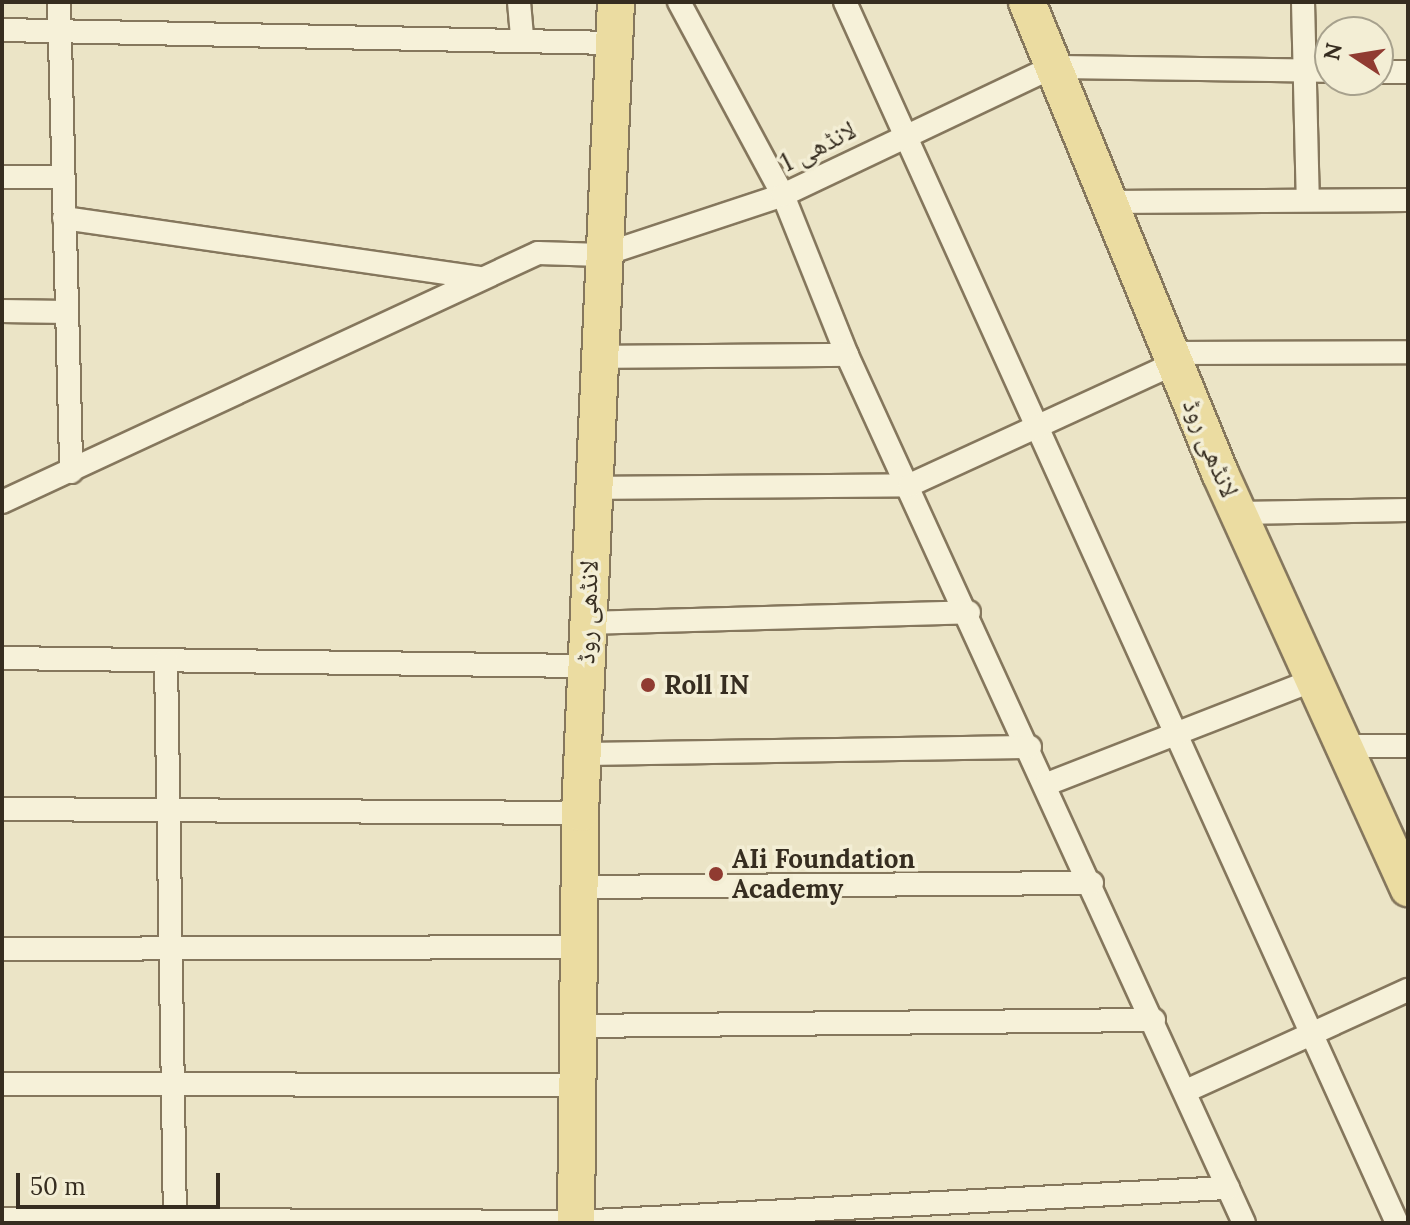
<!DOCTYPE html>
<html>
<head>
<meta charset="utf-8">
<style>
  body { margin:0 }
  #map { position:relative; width:1410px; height:1225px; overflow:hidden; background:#ebe4c6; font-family:Lora,"Noto Naskh Arabic",serif }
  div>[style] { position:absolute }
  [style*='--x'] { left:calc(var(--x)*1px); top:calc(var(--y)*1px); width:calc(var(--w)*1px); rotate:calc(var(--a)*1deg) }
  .roads { filter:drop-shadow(2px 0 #85775d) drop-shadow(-2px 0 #85775d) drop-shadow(0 2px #85775d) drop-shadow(0 -2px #85775d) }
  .minor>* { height:22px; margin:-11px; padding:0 11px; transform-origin:11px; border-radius:11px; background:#f6f1d9 }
  .primary>* { height:36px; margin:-18px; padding:0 18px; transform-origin:18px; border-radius:18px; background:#ebdca1 }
  .dots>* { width:22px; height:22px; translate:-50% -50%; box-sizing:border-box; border:4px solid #f3eed5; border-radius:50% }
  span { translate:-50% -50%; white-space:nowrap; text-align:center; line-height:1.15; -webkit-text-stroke:7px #f3eed5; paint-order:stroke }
  .street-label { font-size:26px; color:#362d20 }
  .poi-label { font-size:26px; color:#362d20; font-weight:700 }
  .left { translate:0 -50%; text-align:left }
  .frame { position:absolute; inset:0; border:4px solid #362d20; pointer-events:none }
  .north { position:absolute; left:1314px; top:16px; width:80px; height:80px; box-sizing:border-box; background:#f3eed5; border:2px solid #a7a18d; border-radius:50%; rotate:282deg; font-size:22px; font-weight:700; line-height:32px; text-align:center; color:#362d20 }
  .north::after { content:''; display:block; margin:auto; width:28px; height:36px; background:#903b31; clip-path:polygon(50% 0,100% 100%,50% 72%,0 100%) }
  .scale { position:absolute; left:16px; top:1173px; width:204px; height:36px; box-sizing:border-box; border:4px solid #362d20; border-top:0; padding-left:10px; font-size:24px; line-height:28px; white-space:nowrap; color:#362d20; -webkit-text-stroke:6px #f3eed5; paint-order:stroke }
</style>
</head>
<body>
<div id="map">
  <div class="roads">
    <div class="minor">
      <i style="--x:59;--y:2;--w:470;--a:88.5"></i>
      <i style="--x:519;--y:2;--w:38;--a:85"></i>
      <i style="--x:679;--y:2;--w:219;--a:61.7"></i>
      <i style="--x:783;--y:195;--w:172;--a:68.2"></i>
      <i style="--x:847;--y:355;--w:954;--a:65.42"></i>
      <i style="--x:845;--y:2;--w:1340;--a:65.67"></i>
      <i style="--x:1303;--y:2;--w:198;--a:88.6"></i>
      <i style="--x:2;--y:30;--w:611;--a:1.22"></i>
      <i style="--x:1378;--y:72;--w:30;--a:0"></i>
      <i style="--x:2;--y:177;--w:61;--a:0"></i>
      <i style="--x:1108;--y:202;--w:300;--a:-0.4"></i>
      <i style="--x:64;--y:218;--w:418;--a:8.2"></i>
      <i style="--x:2;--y:311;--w:65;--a:0.9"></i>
      <i style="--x:1171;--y:353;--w:237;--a:-0.2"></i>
      <i style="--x:597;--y:357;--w:250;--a:-0.5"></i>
      <i style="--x:592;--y:488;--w:318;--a:-0.5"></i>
      <i style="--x:910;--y:485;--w:292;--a:-24.7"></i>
      <i style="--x:2;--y:502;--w:591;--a:-24.92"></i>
      <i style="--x:538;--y:253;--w:64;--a:1.8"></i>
      <i style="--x:602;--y:255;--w:191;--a:-18.3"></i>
      <i style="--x:783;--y:195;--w:299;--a:-25.4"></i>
      <i style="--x:1053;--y:67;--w:277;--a:0.8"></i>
      <i style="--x:1238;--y:513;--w:170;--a:-1"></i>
      <i style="--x:587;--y:623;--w:382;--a:-1.6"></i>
      <i style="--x:2;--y:658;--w:583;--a:0.79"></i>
      <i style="--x:166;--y:660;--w:563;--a:89.08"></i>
      <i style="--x:1344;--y:746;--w:64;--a:0"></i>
      <i style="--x:582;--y:754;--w:448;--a:-0.9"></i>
      <i style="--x:1047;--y:784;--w:287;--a:-21.3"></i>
      <i style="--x:2;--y:809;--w:578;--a:0.4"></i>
      <i style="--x:578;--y:887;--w:514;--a:-0.45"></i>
      <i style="--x:2;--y:949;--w:576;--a:-0.2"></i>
      <i style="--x:577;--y:1026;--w:577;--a:-0.6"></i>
      <i style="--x:2;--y:1084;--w:575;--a:0.1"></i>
      <i style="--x:1186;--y:1091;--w:244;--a:-24.5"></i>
      <i style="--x:2;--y:1219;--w:574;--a:0.3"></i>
      <i style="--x:576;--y:1222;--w:653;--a:-2.99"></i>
    </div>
    <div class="primary">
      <i style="--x:1027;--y:2;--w:509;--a:67.72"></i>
      <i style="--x:1220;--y:473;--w:456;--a:65.6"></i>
      <i style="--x:576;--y:1223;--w:410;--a:-89.4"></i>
      <i style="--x:580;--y:813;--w:812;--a:-87.46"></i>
    </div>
  </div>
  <div class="dots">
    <i style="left:648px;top:685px;background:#903b31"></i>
    <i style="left:716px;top:874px;background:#903b31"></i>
  </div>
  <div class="street-label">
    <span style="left:818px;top:146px;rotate:-27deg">لانڈھی 1</span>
    <span style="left:1211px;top:448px;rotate:67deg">لانڈھی روڈ</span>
    <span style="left:587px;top:612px;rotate:-88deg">لانڈھی روڈ</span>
  </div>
  <div class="poi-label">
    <span class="left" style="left:664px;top:685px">Roll IN</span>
    <span class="left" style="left:732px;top:874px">AIi Foundation<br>Academy</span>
  </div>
  <div class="frame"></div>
  <div class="north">N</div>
  <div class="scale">50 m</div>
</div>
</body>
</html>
